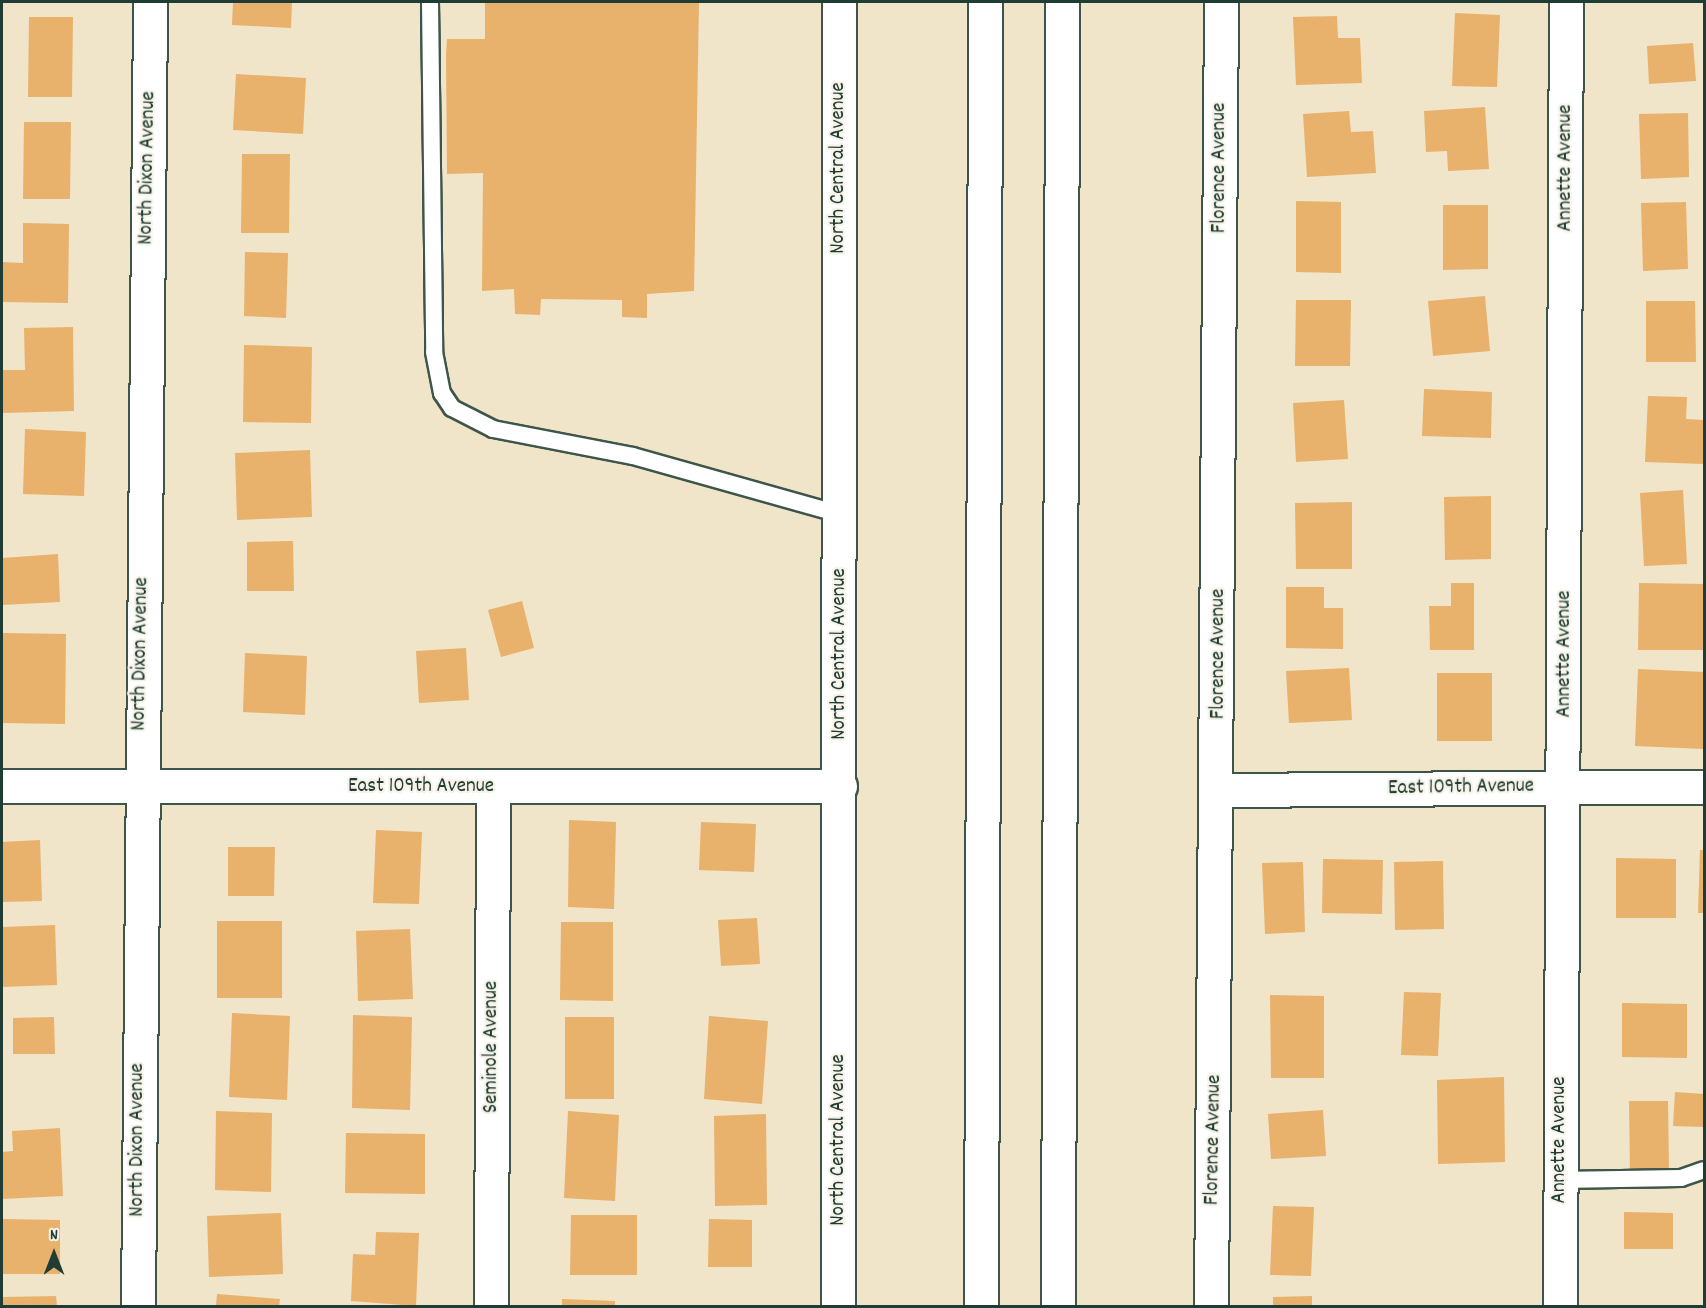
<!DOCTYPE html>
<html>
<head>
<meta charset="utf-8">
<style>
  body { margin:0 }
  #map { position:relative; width:1706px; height:1308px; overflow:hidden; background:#f0e4c9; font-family:Dekko,sans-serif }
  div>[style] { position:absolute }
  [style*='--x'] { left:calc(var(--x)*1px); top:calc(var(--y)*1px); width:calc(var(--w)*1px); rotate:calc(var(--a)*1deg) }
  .building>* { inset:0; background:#e8b16c }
  .roads { filter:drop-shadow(2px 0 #3e564a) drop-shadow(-2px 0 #3e564a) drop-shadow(0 2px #3e564a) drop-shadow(0 -2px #3e564a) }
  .service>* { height:16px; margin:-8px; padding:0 8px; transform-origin:8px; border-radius:8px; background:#fff }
  .minor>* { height:33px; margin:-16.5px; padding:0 16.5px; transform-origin:16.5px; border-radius:16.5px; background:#fff }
  .motorway>* { height:33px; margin:-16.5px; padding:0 16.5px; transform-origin:16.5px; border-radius:16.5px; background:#fff }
  span { translate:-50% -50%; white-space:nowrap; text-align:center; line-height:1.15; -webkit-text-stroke:4.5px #f7f3e8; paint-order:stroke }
  .street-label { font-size:21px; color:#1f3d34 }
  .frame { position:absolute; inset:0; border:3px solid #1f3d34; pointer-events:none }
  .north { position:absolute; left:24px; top:1224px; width:60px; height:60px; -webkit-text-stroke:4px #f7f3e8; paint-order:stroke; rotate:0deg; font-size:16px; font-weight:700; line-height:24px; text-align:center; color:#1f3d34 }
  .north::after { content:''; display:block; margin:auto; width:21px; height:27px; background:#1f3d34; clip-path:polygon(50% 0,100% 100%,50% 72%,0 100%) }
</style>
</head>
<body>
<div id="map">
  <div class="building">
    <i style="clip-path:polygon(233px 2px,292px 2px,291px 28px,232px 25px)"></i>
    <i style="clip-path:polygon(485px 2px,699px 2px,694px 291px,647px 294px,647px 318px,622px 317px,622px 300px,541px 299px,540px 315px,515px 314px,514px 289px,482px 291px,483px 173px,447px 174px,446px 54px,447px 39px,485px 39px)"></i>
    <i style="clip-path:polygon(1455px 13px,1500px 15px,1497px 87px,1452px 86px)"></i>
    <i style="clip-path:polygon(1337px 16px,1338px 38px,1360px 38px,1362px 83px,1296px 85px,1293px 17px)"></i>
    <i style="clip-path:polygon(29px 17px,73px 17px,72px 97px,28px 97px)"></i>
    <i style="clip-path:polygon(1693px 43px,1696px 81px,1649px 84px,1647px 46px)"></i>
    <i style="clip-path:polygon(236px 74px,306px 78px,303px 134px,233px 130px)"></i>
    <i style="clip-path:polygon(1485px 107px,1489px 169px,1448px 171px,1447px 151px,1426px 152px,1424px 111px)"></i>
    <i style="clip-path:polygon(1349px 111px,1351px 132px,1373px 131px,1376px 173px,1307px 177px,1303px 114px)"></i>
    <i style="clip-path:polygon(1688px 113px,1689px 177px,1641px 179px,1639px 114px)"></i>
    <i style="clip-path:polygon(24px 122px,71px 122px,70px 199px,23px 199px)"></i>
    <i style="clip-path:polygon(242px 154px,290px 154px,289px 233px,241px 233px)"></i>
    <i style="clip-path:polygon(1296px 201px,1341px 202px,1341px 273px,1296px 272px)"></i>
    <i style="clip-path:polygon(1686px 202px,1688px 269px,1643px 271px,1641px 203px)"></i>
    <i style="clip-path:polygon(1443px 205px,1488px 205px,1488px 269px,1443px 270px)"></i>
    <i style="clip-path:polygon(23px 223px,69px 224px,68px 303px,2px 302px,2px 262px,23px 263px)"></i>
    <i style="clip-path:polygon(245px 252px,288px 253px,286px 318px,244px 316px)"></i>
    <i style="clip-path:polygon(1485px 296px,1490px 351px,1433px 356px,1428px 301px)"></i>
    <i style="clip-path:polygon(1296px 300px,1351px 300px,1350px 366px,1295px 366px)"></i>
    <i style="clip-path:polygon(1646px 301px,1695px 301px,1696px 362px,1646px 362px)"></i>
    <i style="clip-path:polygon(73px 327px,74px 411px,2px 413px,2px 370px,25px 370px,24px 328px)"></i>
    <i style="clip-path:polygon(244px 345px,312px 347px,311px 423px,243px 422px)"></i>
    <i style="clip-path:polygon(1424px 389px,1492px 392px,1491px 438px,1422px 436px)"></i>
    <i style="clip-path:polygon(1648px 396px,1687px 397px,1686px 419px,1704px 420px,1704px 464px,1645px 462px)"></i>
    <i style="clip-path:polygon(1344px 400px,1348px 459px,1296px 462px,1293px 403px)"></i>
    <i style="clip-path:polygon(25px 429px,86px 432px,84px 496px,23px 494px)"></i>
    <i style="clip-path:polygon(310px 450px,312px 517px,237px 520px,235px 453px)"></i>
    <i style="clip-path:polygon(1683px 490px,1687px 564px,1644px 566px,1640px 493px)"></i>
    <i style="clip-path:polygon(1491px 496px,1491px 559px,1445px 560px,1444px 497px)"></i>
    <i style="clip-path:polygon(1352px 502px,1352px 569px,1296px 569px,1295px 503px)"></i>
    <i style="clip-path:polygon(293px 541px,294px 591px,247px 591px,247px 542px)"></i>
    <i style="clip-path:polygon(58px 554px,60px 602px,2px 605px,2px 558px)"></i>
    <i style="clip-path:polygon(1451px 583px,1474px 583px,1474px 650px,1430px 650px,1429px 606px,1451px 606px)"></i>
    <i style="clip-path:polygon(1639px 583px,1704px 584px,1704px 650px,1638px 650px)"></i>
    <i style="clip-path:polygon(1286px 587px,1324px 587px,1324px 608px,1343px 608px,1343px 649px,1286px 648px)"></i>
    <i style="clip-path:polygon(522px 601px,534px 648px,501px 657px,488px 610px)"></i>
    <i style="clip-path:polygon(2px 633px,66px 634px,65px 724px,2px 723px)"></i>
    <i style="clip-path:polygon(466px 648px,469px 700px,419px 703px,416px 651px)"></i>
    <i style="clip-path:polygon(245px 653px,307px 656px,305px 715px,243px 712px)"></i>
    <i style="clip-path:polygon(1349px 668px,1352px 720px,1289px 723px,1286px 671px)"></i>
    <i style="clip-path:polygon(1638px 669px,1704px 672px,1704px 749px,1635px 746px)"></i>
    <i style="clip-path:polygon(1437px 673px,1492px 673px,1492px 741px,1437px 741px)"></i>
    <i style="clip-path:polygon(569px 820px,616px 822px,614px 909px,568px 907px)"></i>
    <i style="clip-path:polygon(701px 822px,756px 824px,754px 872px,699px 870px)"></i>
    <i style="clip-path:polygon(376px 830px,422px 832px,419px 904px,373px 903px)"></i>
    <i style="clip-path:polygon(40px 840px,42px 901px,2px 902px,2px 842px)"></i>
    <i style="clip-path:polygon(228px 847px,275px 847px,274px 896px,228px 896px)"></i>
    <i style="clip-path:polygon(1700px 850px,1704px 850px,1704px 913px,1698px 913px)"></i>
    <i style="clip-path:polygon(1616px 858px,1676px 859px,1676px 918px,1616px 918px)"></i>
    <i style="clip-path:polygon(1323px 859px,1383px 860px,1382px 914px,1322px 913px)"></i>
    <i style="clip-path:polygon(1443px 861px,1444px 929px,1395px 930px,1394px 862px)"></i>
    <i style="clip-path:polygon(1303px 862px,1305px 932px,1265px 934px,1262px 863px)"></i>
    <i style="clip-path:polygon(757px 918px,760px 964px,721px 966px,718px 920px)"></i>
    <i style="clip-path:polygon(217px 921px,282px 921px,282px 998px,217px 998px)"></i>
    <i style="clip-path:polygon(561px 922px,613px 922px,613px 1001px,560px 1000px)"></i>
    <i style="clip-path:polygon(55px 925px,57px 985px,2px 987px,2px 927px)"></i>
    <i style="clip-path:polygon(410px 929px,413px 999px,358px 1001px,356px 931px)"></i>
    <i style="clip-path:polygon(1404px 992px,1441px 993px,1438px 1056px,1401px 1055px)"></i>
    <i style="clip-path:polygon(1270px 995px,1324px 996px,1324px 1078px,1271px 1078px)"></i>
    <i style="clip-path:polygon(1622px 1003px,1687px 1004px,1687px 1058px,1622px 1057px)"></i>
    <i style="clip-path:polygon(232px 1013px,290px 1016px,287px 1100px,229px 1097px)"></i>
    <i style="clip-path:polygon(353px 1015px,412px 1017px,410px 1110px,352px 1108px)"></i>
    <i style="clip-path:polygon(709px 1016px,768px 1021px,762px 1104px,704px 1099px)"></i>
    <i style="clip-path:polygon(54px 1017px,55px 1054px,13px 1054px,13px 1018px)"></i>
    <i style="clip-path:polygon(565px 1017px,614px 1017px,614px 1099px,565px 1099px)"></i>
    <i style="clip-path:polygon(1504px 1077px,1505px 1162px,1438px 1164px,1437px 1080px)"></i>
    <i style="clip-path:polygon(1675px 1092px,1704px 1094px,1704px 1127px,1673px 1126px)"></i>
    <i style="clip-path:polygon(1629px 1101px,1668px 1101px,1669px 1173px,1630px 1173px)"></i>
    <i style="clip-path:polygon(1323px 1110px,1326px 1156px,1271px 1159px,1268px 1114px)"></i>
    <i style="clip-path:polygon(216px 1111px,272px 1113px,271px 1192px,215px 1190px)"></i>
    <i style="clip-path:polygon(568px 1111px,619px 1115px,615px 1201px,564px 1198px)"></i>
    <i style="clip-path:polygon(766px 1114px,767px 1205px,715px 1206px,714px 1116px)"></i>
    <i style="clip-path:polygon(60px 1128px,63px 1196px,2px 1199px,2px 1152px,13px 1151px,12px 1131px)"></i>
    <i style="clip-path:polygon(346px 1133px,425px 1134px,425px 1194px,345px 1193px)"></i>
    <i style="clip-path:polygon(1273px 1206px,1314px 1207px,1311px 1276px,1270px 1275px)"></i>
    <i style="clip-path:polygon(1624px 1212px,1673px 1213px,1673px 1249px,1624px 1249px)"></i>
    <i style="clip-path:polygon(281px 1213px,283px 1274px,209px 1277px,207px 1216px)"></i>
    <i style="clip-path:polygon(571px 1215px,637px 1215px,637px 1275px,570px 1275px)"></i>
    <i style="clip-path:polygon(2px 1219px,60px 1220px,60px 1274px,2px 1274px)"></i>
    <i style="clip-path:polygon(709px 1219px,752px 1220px,752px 1267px,708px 1267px)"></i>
    <i style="clip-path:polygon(376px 1232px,419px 1233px,416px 1306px,351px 1301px,353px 1254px,375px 1255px)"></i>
    <i style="clip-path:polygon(217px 1294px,280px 1299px,279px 1306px,216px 1306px)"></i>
    <i style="clip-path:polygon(56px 1296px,57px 1306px,2px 1306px,2px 1297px)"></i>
    <i style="clip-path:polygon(1312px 1296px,1312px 1306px,1273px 1306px,1273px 1297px)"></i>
    <i style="clip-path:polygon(562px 1299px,615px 1301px,615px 1306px,562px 1306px)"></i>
  </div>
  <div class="roads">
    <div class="service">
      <i style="--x:430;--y:2;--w:350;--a:89.3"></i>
      <i style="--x:434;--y:352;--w:42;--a:79"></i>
      <i style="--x:442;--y:393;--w:18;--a:56"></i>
      <i style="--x:452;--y:408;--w:46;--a:27.1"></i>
      <i style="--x:493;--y:429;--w:143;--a:10.9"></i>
      <i style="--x:633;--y:456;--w:215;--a:15.7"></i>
      <i style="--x:1559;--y:1180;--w:122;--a:-0.9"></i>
      <i style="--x:1681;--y:1178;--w:24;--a:-19"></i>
    </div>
    <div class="minor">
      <i style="--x:2;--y:786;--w:838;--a:0"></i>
      <i style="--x:1218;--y:790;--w:486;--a:-0.4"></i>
      <i style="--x:138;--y:1306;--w:1304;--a:-89.47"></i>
      <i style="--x:491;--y:1306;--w:519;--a:-89.78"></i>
      <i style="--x:838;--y:1306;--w:1304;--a:-89.96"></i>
      <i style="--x:1211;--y:1306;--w:1304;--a:-89.56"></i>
      <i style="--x:1560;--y:1306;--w:1304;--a:-89.74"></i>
    </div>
    <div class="motorway">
      <i style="--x:981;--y:1306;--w:1304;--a:-89.82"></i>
      <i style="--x:1058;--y:1306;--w:1304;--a:-89.82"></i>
    </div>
  </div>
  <div class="street-label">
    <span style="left:148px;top:168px;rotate:-89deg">North Dixon Avenue</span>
    <span style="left:839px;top:168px;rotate:-90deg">North Central Avenue</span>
    <span style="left:1220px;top:168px;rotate:-90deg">Florence Avenue</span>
    <span style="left:1566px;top:168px;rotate:-90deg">Annette Avenue</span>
    <span style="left:141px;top:654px;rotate:-89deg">North Dixon Avenue</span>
    <span style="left:840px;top:654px;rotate:-90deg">North Central Avenue</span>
    <span style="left:1219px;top:654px;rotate:-90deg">Florence Avenue</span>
    <span style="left:1565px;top:654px;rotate:-90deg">Annette Avenue</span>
    <span style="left:421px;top:787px">East 109th Avenue</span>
    <span style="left:1461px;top:788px;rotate:-1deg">East 109th Avenue</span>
    <span style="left:492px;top:1047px;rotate:-90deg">Seminole Avenue</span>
    <span style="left:138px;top:1140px;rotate:-90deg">North Dixon Avenue</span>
    <span style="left:839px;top:1140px;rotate:-90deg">North Central Avenue</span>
    <span style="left:1214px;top:1140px;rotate:-89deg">Florence Avenue</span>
    <span style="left:1560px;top:1140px;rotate:-90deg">Annette Avenue</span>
  </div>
  <div class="frame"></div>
  <div class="north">N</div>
</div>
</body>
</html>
